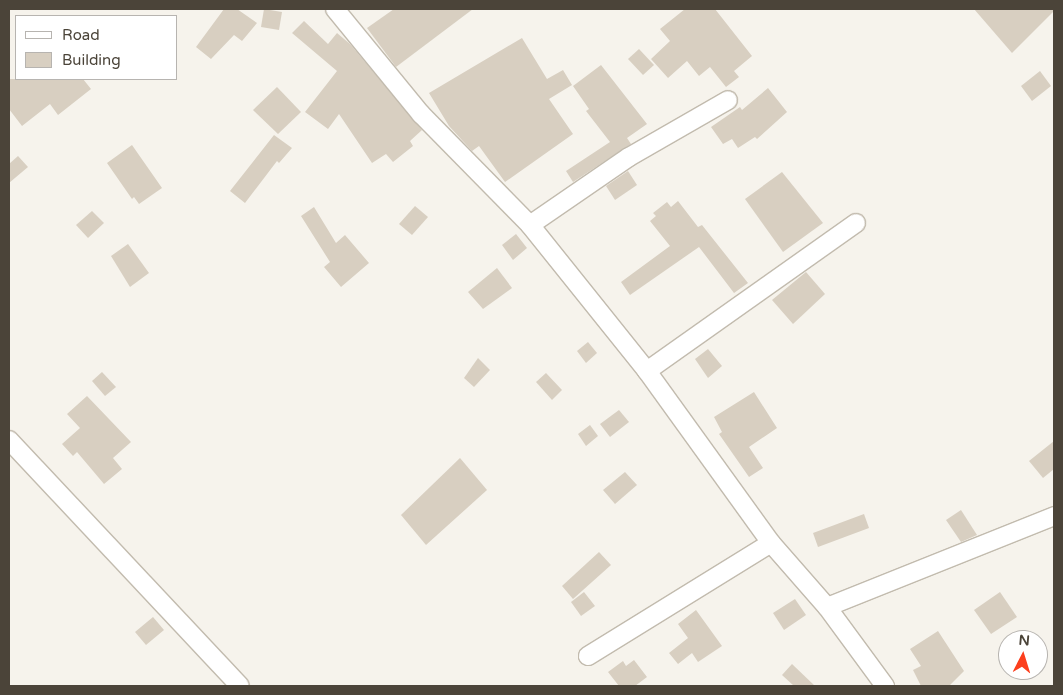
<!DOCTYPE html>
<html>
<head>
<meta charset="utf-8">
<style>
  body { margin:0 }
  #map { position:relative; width:1063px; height:695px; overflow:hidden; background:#f6f3ec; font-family:"Varela Round",sans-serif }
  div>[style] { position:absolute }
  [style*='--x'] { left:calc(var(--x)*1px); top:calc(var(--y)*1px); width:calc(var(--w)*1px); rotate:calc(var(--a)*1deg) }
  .building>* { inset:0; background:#d8cfc1 }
  .roads { filter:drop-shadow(1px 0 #c2bbae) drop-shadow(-1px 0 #c2bbae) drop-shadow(0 1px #c2bbae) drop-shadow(0 -1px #c2bbae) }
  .street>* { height:18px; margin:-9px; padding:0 9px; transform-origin:9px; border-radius:9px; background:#fff }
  span { translate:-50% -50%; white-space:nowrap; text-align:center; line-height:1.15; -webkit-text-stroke:4.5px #fff; paint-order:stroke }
  .frame { position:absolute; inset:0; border:10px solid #4b4439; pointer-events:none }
  .legend { position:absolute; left:15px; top:15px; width:162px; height:65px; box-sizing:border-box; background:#fff; border:1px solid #b7b4b0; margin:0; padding:6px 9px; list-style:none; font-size:15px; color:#4b4439 }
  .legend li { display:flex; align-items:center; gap:10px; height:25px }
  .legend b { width:25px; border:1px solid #b7b4b0 }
  .north { position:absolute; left:998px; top:630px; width:50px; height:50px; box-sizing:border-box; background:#fff; border:1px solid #b7b4b0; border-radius:50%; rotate:5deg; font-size:14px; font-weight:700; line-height:20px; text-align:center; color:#4b4439 }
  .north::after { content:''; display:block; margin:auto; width:18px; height:22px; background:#fc3f1d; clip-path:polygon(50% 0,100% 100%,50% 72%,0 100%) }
</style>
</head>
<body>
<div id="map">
  <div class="building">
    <i style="clip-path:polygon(224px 9px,237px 9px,257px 23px,242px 41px,234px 35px,211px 59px,196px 47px)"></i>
    <i style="clip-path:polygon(264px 9px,282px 12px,279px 30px,261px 27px)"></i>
    <i style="clip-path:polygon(394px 9px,473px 9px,396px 67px,367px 28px)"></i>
    <i style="clip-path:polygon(685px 9px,715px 9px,752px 56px,734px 71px,739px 77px,726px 87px,710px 67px,699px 76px,687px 61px,668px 78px,651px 59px,670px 41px,660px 29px)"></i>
    <i style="clip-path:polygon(974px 9px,1054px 9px,1054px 11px,1012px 53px)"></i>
    <i style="clip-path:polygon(304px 21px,328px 44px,337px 33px,350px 44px,422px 130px,410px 141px,413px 146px,393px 162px,386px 154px,372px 163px,339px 114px,328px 129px,305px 112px,337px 71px,292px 33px)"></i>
    <i style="clip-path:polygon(522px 38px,547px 79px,563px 70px,572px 85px,549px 99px,573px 134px,505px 182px,479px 146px,472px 151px,449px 126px,429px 93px)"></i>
    <i style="clip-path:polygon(639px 49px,654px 65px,643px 75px,628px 59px)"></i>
    <i style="clip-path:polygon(601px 65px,647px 124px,627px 138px,631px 144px,573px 182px,566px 171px,610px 142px,586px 111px,589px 109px,573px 86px)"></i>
    <i style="clip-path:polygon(1040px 71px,1051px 86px,1032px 101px,1021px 86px)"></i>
    <i style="clip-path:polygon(9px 79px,83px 79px,91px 89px,58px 115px,50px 104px,22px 126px,9px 109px)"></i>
    <i style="clip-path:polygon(277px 87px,301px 112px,278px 134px,253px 110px)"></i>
    <i style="clip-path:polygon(768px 88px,787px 112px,757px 139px,755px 137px,738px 148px,732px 139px,723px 144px,711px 127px,740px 107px,742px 110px)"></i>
    <i style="clip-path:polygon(274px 135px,292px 148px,279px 163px,277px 161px,245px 203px,230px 191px)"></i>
    <i style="clip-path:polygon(132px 145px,162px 188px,139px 204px,134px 197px,132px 199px,107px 163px)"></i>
    <i style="clip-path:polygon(18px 156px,28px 167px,9px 183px,9px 164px)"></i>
    <i style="clip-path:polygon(628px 171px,637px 185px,615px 200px,606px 186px)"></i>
    <i style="clip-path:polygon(782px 172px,823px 223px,783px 252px,745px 199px)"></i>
    <i style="clip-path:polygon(678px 201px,698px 227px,702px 225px,748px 283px,734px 293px,699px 247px,630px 295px,621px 282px,670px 246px,650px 221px,656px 216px,653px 213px,667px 202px,671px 207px)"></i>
    <i style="clip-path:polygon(415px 206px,428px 217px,412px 235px,399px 224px)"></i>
    <i style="clip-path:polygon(314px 207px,336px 243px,345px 235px,369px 263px,341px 287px,324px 267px,330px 262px,301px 216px)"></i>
    <i style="clip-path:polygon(92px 211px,104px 223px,88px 238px,76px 225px)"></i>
    <i style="clip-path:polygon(516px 234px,527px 248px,513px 260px,502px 245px)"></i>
    <i style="clip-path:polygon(128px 244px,149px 273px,130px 287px,111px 256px)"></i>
    <i style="clip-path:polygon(497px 268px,512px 288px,483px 309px,468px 292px)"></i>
    <i style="clip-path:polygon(806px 272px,825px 294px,793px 324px,772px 300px)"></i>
    <i style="clip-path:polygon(588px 342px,597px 353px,586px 363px,577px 351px)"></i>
    <i style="clip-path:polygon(708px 349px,722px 366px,708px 378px,695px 359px)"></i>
    <i style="clip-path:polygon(478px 358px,490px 370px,474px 387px,464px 378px)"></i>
    <i style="clip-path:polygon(102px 372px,116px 387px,105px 396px,92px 381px)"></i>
    <i style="clip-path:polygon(546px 373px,562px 390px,552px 400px,536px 382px)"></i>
    <i style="clip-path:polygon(754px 392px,777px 428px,749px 447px,763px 468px,749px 477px,719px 434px,722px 432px,714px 417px)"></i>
    <i style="clip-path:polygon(87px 396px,131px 442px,113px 458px,122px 469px,104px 484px,77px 452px,73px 456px,62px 444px,80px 428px,67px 414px)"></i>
    <i style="clip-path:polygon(619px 410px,629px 422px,610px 437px,600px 424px)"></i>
    <i style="clip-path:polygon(590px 425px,598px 436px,586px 446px,578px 434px)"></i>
    <i style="clip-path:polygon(1054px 441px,1054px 469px,1043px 478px,1029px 461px)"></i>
    <i style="clip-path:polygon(460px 458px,487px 490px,426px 545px,401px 515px)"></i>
    <i style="clip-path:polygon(625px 472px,637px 485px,615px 504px,603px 490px)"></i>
    <i style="clip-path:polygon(961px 510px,977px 535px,961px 542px,946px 520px)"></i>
    <i style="clip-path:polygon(864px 514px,869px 528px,818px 547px,813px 533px)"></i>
    <i style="clip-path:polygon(599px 552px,611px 565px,573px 599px,562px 586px)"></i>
    <i style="clip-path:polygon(584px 592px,595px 606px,581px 616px,571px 602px)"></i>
    <i style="clip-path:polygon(1000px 592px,1017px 617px,991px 634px,974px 610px)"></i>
    <i style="clip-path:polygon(795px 599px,806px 615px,784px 630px,773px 613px)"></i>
    <i style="clip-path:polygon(696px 610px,722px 646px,698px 662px,692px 653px,678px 664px,669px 653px,688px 638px,678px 624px)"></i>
    <i style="clip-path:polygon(153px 617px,164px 630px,146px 645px,135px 632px)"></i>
    <i style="clip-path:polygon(938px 631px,964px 671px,949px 686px,921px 686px,913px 670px,921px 666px,910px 649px)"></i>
    <i style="clip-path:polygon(634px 660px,647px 677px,635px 686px,619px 686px,608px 672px,623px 661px,626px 666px)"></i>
    <i style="clip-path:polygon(792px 664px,815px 686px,794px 686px,782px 675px)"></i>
  </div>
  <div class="roads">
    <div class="street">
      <i style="--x:335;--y:9;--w:136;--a:50.7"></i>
      <i style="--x:421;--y:114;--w:156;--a:45.5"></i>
      <i style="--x:530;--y:225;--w:187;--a:51.3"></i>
      <i style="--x:647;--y:371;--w:212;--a:54.2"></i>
      <i style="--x:771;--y:543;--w:85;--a:48.8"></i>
      <i style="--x:827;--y:607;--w:98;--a:53.7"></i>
      <i style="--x:530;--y:225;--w:120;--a:-34.5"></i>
      <i style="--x:629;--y:157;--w:114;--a:-29.9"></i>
      <i style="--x:647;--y:371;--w:256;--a:-35.3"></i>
      <i style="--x:9;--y:440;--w:337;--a:46.8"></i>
      <i style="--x:827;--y:607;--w:245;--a:-21.8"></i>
      <i style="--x:588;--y:656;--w:215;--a:-31.7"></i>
    </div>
  </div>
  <div class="frame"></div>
  <ul class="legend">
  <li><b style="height:6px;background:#fff"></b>Road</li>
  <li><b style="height:14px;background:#d8cfc1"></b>Building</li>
  </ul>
  <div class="north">N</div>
</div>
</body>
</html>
